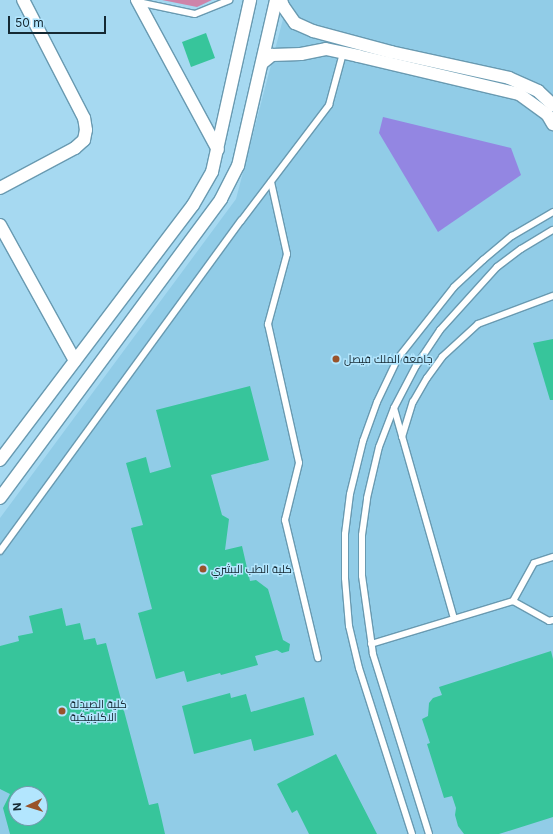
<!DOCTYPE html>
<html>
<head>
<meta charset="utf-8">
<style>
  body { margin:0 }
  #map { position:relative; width:553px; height:834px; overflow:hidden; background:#a6d9f1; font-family:Inter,Cairo,sans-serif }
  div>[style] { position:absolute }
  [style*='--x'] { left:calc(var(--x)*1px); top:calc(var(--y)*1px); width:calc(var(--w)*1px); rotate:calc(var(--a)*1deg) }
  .built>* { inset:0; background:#91cce7 }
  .green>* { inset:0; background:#ce84a9 }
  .water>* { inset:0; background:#9386e2 }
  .building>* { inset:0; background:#37c59b }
  .roads { filter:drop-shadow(1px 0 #699ab1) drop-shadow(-1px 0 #699ab1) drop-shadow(0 1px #699ab1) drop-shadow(0 -1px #699ab1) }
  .lane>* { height:6px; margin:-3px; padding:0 3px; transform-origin:3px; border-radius:3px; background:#fff }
  .street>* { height:12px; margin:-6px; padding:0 6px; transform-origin:6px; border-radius:6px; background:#fff }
  .dots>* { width:11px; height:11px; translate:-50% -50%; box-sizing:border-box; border:2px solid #b3e6fe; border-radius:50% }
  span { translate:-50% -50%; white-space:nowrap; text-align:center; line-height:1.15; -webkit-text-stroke:3px #b3e6fe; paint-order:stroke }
  .poi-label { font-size:11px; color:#152933 }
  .left { translate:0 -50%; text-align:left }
  .north { position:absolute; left:8px; top:786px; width:40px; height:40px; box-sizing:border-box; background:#b3e6fe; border:1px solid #749aad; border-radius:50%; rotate:266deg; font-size:11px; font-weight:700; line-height:16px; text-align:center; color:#152933 }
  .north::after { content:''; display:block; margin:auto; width:14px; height:18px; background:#99532b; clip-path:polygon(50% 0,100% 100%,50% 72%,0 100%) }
  .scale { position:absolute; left:8px; top:16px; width:98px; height:18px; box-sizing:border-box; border:2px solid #152933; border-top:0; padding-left:5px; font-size:12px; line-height:14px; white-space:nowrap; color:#152933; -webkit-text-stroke:3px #b3e6fe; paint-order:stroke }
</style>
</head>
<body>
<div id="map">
  <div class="built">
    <i style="clip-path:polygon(evenodd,288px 0,553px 0,553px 834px,0 834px,0 518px,236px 199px,288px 0,16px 794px,40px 794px,40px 818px,16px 818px,16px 794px)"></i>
  </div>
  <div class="green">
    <i style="clip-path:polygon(162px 0,212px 0,197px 7px)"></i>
  </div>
  <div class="water">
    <i style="clip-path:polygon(383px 117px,511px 148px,521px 175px,438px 232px,379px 133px)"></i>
  </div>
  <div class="building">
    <i style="clip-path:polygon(206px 33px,215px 58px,191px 67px,182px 42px)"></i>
    <i style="clip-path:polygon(553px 339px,553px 400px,550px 400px,533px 343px)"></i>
    <i style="clip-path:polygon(250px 386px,269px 460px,211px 475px,222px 515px,229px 519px,225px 550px,242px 546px,250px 581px,256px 580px,268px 589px,283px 640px,290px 644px,289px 651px,282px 653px,277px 650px,255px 656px,258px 665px,221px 675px,220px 673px,187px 682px,184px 671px,156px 679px,138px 613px,152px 609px,131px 528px,143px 525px,126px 463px,146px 457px,150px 473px,171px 467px,156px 410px)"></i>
    <i style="clip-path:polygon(evenodd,62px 608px,66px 626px,80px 623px,84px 640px,95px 638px,97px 645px,106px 643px,149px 805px,158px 803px,165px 834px,10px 834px,3px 808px,10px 794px,0 789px,0 646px,19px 641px,18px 636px,33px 633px,29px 616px,62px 608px,16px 794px,40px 794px,40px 818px,16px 818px,16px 794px)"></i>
    <i style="clip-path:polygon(551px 651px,553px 659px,553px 817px,499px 834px,464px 834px,458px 826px,455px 815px,456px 808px,452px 796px,444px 798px,427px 744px,430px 743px,422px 719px,428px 716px,429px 703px,433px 698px,442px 695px,439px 687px)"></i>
    <i style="clip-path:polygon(230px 693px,231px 698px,246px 694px,251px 712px,304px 697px,314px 735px,254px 751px,251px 739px,194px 754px,182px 706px)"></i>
    <i style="clip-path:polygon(336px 754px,377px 834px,309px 834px,297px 810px,292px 813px,277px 784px)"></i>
  </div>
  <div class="roads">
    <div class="lane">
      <i style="--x:138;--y:2;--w:58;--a:11.9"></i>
      <i style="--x:195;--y:14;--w:37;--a:-22"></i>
      <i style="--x:271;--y:182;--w:74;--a:77.5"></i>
      <i style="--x:287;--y:254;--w:73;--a:105.2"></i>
      <i style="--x:268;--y:324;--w:142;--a:77.4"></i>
      <i style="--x:299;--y:463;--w:59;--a:103.8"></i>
      <i style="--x:285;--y:520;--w:142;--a:76.6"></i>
      <i style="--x:394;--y:408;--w:218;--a:74.1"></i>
      <i style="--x:402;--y:437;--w:37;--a:-73"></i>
      <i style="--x:413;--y:402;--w:28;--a:-60"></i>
      <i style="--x:427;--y:378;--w:26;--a:-54"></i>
      <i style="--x:442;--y:357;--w:49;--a:-42.5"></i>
      <i style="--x:478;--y:324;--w:80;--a:-20.5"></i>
      <i style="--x:0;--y:551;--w:409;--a:-53.9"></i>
      <i style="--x:241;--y:221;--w:146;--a:-52.8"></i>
      <i style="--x:329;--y:105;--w:54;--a:-74.9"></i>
      <i style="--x:513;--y:601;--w:41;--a:29.1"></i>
      <i style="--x:549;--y:621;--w:4;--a:-14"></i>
      <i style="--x:371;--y:644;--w:148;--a:-16.8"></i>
      <i style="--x:513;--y:601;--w:43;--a:-61.1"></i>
      <i style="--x:534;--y:563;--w:20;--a:-18"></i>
      <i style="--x:412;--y:834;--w:174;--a:-107.7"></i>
      <i style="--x:359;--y:668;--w:43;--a:-103.4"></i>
      <i style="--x:349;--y:626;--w:48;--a:-94.8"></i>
      <i style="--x:345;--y:578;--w:44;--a:-90"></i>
      <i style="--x:345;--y:534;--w:40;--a:-82.9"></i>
      <i style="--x:350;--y:494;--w:55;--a:-76.2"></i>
      <i style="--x:363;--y:441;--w:41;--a:-70.3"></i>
      <i style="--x:377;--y:402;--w:49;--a:-64.5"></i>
      <i style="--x:398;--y:358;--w:90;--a:-51.7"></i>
      <i style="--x:454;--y:287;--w:40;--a:-43"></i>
      <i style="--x:483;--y:260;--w:38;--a:-40"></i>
      <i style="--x:512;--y:236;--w:48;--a:-30.3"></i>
      <i style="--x:429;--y:834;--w:189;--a:-107.3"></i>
      <i style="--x:373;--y:654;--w:79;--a:-98"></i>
      <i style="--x:362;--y:576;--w:41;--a:-90"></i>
      <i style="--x:362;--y:535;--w:37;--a:-82"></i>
      <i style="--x:367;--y:498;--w:52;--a:-76.8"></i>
      <i style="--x:379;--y:447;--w:42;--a:-69"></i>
      <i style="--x:394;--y:408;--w:47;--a:-62.4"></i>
      <i style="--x:416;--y:366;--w:43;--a:-56.3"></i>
      <i style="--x:440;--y:330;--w:85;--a:-47.9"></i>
      <i style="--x:497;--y:267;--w:30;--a:-37"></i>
      <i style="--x:521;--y:249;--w:37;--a:-31"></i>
    </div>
    <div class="street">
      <i style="--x:137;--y:0;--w:170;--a:61.6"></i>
      <i style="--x:281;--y:0;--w:6;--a:72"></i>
      <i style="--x:283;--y:6;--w:21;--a:55"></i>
      <i style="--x:295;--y:23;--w:20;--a:24"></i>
      <i style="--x:313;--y:31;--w:81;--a:15.1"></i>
      <i style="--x:391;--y:52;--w:121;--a:12.4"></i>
      <i style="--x:509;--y:78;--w:32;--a:24"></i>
      <i style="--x:538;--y:91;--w:21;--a:43"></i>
      <i style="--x:262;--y:63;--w:13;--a:-39"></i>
      <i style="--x:272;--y:55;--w:29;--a:-2"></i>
      <i style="--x:301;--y:54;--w:25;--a:-11"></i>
      <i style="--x:326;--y:49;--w:33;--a:12"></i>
      <i style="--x:358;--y:56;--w:165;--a:13.3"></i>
      <i style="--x:519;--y:94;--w:34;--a:36"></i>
      <i style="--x:547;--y:114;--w:12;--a:59"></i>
      <i style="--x:0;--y:188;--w:85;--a:-28.1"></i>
      <i style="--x:75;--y:148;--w:12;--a:-42"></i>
      <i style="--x:84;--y:140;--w:10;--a:-79"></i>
      <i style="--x:86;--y:130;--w:12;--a:-99"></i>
      <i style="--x:84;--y:118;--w:133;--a:-117.3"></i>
      <i style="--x:0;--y:225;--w:155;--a:61.1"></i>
      <i style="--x:0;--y:460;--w:320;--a:-52.9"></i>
      <i style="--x:193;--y:205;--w:38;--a:-60"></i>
      <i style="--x:212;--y:172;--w:176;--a:-77.5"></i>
      <i style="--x:0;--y:498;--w:372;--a:-53.5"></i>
      <i style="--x:221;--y:199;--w:37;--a:-63"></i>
      <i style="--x:238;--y:166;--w:170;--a:-77.1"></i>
    </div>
  </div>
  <div class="dots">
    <i style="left:336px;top:359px;background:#99532b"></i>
    <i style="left:203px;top:569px;background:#99532b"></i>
    <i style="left:62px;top:711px;background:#99532b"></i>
  </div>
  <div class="poi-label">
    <span class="left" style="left:344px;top:359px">جامعة الملك فيصل</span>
    <span class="left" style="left:211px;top:569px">كلية الطب البشري</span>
    <span class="left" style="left:70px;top:711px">كلية الصيدلة<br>الاكلينيكية</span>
  </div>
  <div class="north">N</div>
  <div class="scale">50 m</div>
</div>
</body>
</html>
